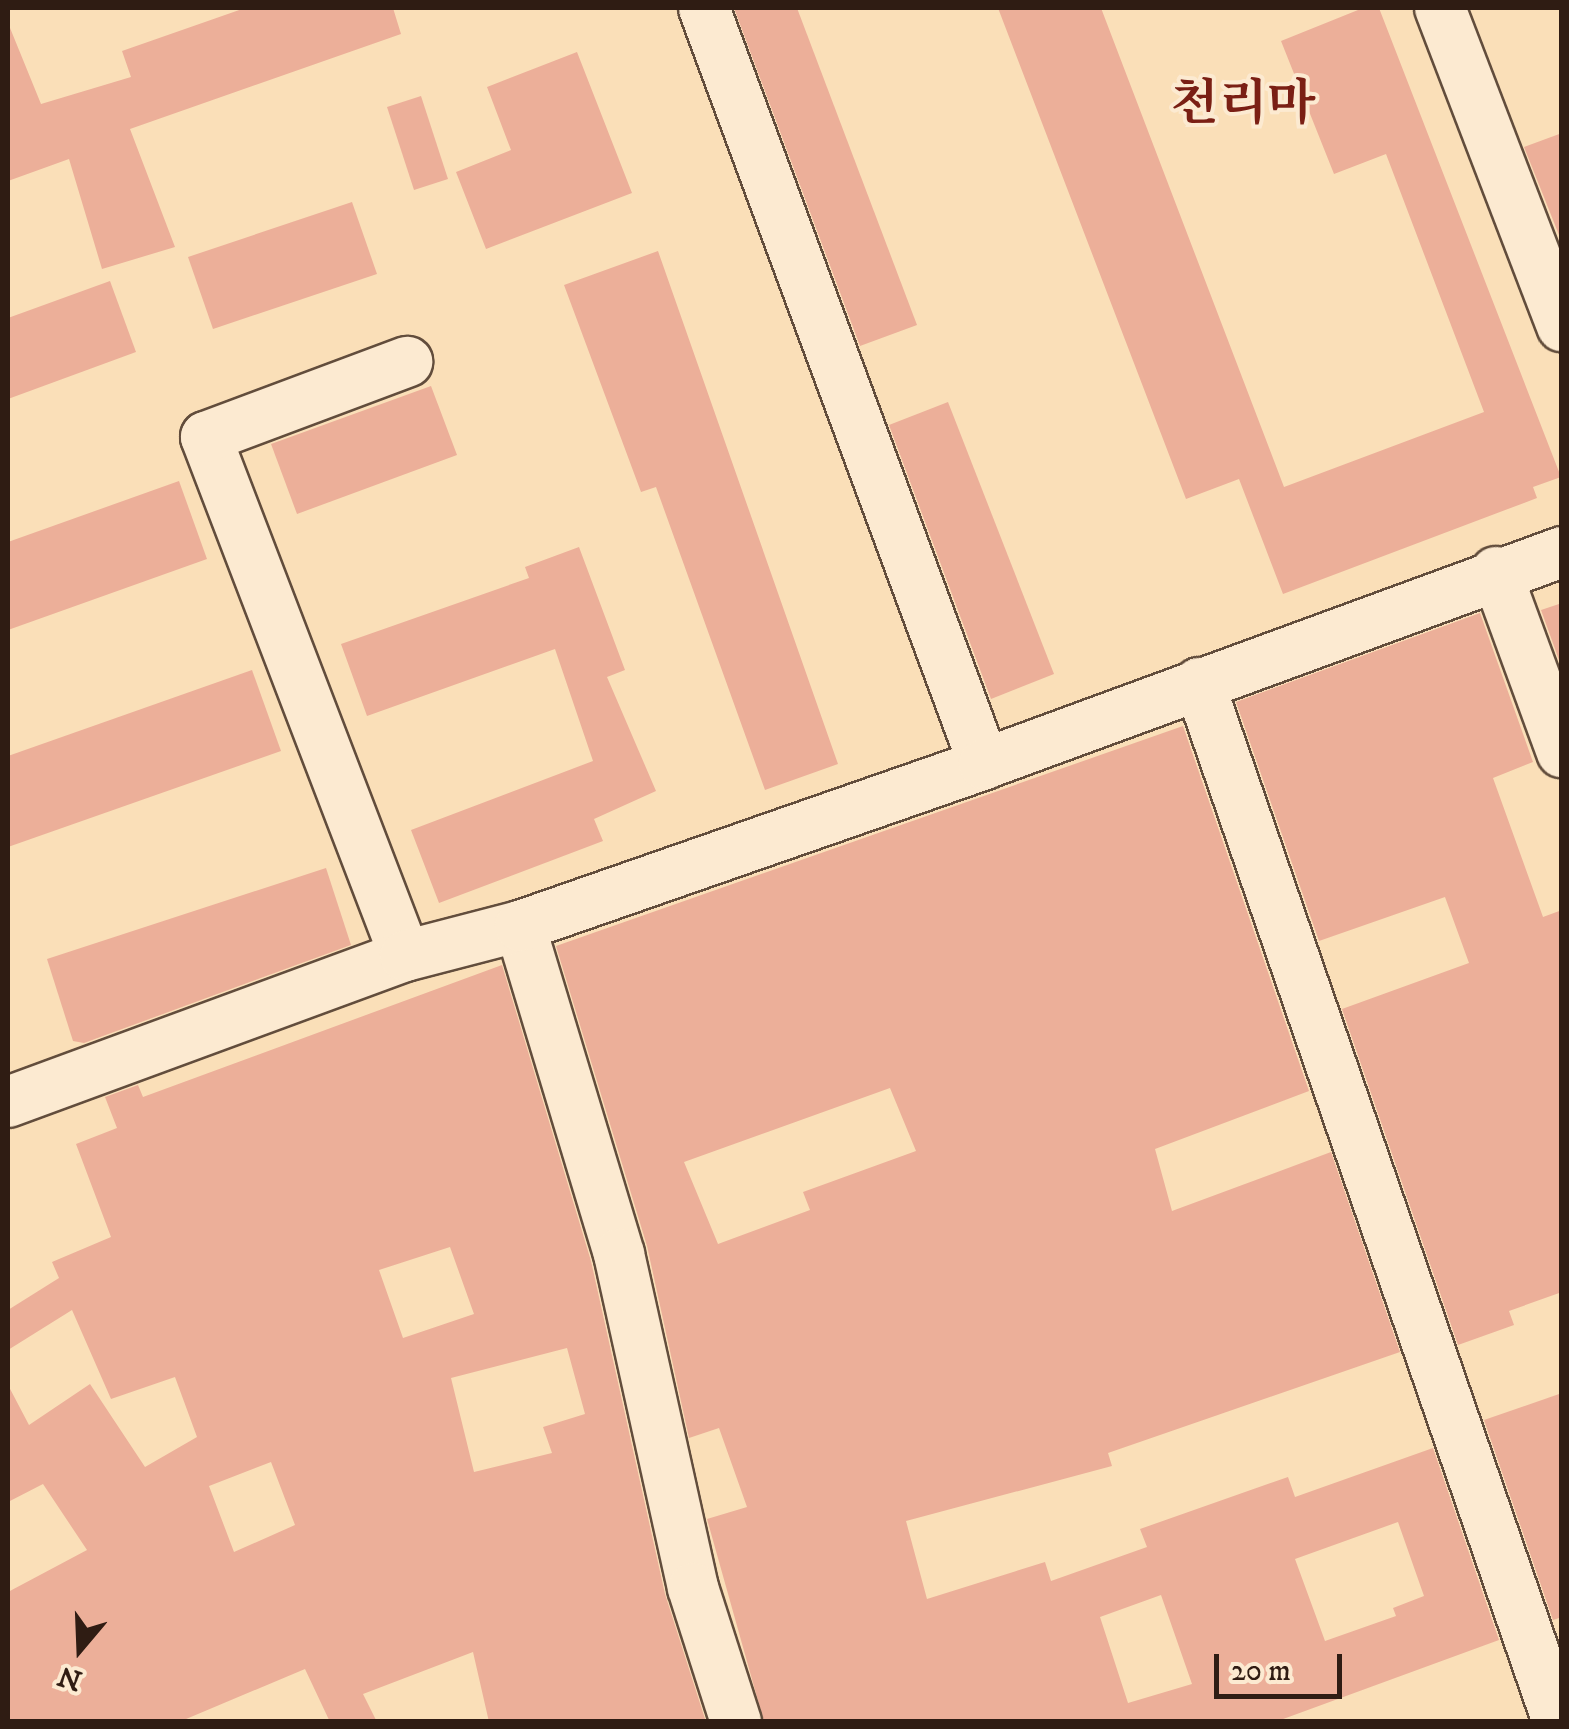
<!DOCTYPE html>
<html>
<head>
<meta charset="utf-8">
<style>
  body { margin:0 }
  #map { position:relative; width:1569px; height:1729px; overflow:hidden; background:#fadfb8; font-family:"IM FELL DW Pica","Noto Serif KR",serif }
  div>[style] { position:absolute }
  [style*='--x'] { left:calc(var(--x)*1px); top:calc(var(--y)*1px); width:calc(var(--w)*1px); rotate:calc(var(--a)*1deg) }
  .building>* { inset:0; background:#ecaf99 }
  .roads { filter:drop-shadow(2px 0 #624d3c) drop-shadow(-2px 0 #624d3c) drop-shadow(0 2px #624d3c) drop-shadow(0 -2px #624d3c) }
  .minor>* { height:50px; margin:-25px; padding:0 25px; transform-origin:25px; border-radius:25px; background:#fcead1 }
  span { translate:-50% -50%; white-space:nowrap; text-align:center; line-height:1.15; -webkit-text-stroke:8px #fcead1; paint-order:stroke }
  .district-label { font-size:50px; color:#7a1f14; font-weight:700 }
  .frame { position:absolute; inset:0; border:10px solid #2f1c13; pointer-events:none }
  .north { position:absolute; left:30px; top:1599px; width:100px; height:100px; -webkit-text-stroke:8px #fcead1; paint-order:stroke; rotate:199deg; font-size:28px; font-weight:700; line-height:40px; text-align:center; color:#2f1c13 }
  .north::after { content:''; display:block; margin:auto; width:35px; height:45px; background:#2f1c13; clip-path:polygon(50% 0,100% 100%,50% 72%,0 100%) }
  .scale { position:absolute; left:1214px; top:1654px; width:128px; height:45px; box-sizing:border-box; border:5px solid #2f1c13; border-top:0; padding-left:12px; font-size:30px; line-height:35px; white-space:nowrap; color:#2f1c13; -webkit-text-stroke:8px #fcead1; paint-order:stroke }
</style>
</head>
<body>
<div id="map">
  <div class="building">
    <i style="clip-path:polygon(245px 8px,393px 8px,401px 34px,130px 129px,175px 247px,102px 269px,69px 159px,8px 181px,8px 23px,41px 104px,131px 77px,122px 51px)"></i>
    <i style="clip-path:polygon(734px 8px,797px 8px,917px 325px,860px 346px)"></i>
    <i style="clip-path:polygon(998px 8px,1101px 8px,1284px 487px,1484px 412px,1386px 154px,1334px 174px,1281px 41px,1363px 8px,1379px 8px,1561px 477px,1533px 487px,1537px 498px,1283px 594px,1239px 479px,1186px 499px)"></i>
    <i style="clip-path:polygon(577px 52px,632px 193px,486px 249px,456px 172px,511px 150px,487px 87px)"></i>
    <i style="clip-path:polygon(421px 96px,448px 179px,414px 190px,387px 107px)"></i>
    <i style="clip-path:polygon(1562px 133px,1562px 235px,1559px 235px,1524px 147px)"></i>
    <i style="clip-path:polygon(352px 202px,377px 274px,213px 329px,188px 257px)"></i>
    <i style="clip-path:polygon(658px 251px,838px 764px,765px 790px,656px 487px,641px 492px,564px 285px)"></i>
    <i style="clip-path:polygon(110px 281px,136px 352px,8px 399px,8px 318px)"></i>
    <i style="clip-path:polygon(431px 386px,457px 455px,297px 514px,271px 444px)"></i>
    <i style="clip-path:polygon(948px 402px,1054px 674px,991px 699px,889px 425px)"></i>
    <i style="clip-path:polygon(179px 481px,207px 559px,8px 630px,8px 542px)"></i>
    <i style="clip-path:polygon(579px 547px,625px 670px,607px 677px,656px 791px,594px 819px,603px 841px,439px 903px,411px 830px,593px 761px,555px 649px,367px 716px,341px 644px,529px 578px,525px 567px)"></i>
    <i style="clip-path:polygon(1562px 603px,1562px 659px,1559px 660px,1541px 610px)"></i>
    <i style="clip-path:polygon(1480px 613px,1533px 762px,1493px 778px,1543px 917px,1562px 910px,1562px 1292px,1509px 1311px,1514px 1325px,1458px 1345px,1342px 1009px,1469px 963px,1445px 897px,1319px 941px,1236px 702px)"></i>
    <i style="clip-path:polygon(252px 670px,281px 751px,8px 847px,8px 756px)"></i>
    <i style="clip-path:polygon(evenodd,1183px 726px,1309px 1091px,1155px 1149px,1172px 1211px,1331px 1152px,1400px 1352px,1108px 1453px,1112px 1466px,906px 1521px,927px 1599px,1045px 1562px,1051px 1581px,1147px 1547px,1140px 1529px,1288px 1477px,1295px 1497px,1433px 1448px,1499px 1640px,1275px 1722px,764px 1722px,707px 1519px,747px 1507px,719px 1428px,689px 1438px,647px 1246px,556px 946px,1183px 726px,890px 1088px,916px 1151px,803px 1192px,810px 1210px,718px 1244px,684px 1162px,890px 1088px,1183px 726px,1398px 1522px,1424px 1596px,1393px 1608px,1396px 1616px,1325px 1641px,1295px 1559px,1398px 1522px,1183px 726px,1161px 1595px,1192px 1684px,1128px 1703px,1100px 1617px,1161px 1595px)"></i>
    <i style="clip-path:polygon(326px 868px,351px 945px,84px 1043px,73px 1041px,47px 959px)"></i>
    <i style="clip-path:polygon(evenodd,502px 965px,591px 1261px,665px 1594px,706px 1722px,489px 1722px,473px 1652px,363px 1694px,377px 1722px,330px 1722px,305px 1669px,179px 1722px,8px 1722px,8px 1592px,87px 1550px,43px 1484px,8px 1502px,8px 1385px,29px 1425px,90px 1384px,145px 1467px,197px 1437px,175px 1377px,111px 1399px,72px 1310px,8px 1350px,8px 1310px,59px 1278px,52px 1262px,111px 1237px,76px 1144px,117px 1128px,105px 1097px,138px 1085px,143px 1097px,502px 965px,450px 1247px,474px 1314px,403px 1338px,379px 1270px,450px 1247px,502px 965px,567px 1348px,585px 1414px,543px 1427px,552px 1453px,474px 1472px,451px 1378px,567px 1348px,502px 965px,271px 1462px,295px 1525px,234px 1552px,209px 1486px,271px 1462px)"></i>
    <i style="clip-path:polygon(1562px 1393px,1562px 1617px,1553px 1620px,1484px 1420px)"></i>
  </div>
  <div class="roads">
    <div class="minor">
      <i style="--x:704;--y:8;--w:806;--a:69.68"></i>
      <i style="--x:1440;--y:8;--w:341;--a:69"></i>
      <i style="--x:1496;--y:572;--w:192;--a:69.9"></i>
      <i style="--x:1199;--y:683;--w:1099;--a:70.94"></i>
      <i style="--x:520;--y:926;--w:343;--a:73.2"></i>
      <i style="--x:619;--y:1254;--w:342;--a:77.5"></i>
      <i style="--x:693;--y:1588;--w:141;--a:72.2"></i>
      <i style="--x:405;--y:956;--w:556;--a:-110.98"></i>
      <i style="--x:206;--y:437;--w:215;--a:-20.5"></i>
      <i style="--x:8;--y:1102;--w:423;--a:-20.2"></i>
      <i style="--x:405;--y:956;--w:119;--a:-14.6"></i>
      <i style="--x:520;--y:926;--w:491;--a:-19.2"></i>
      <i style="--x:984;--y:764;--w:616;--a:-20.14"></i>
    </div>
  </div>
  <div class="district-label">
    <span style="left:1243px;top:105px">천리마</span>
  </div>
  <div class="frame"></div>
  <div class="north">N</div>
  <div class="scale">20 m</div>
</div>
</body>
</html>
